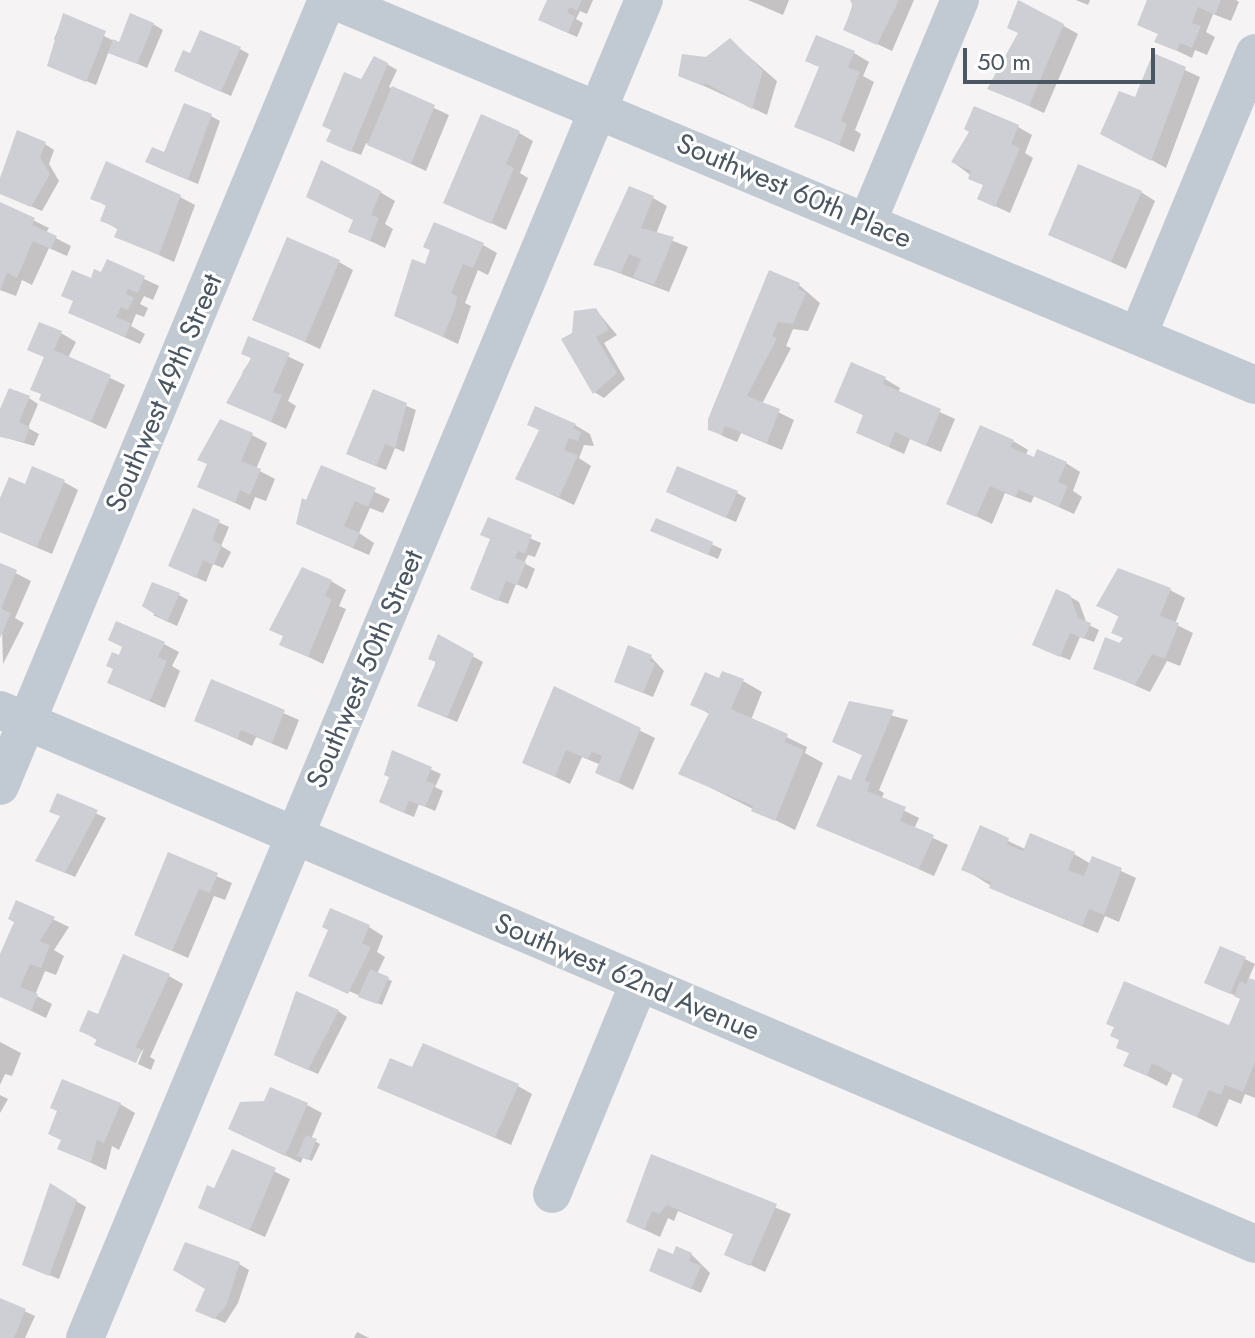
<!DOCTYPE html>
<html>
<head>
<meta charset="utf-8">
<style>
  body { margin:0 }
  #map { position:relative; width:1255px; height:1338px; overflow:hidden; background:#f5f3f3; font-family:Jost,sans-serif }
  div>[style] { position:absolute }
  [style*='--x'] { left:calc(var(--x)*1px); top:calc(var(--y)*1px); width:calc(var(--w)*1px); rotate:calc(var(--a)*1deg) }
  .shadow>* { inset:0; background:#0003 }
  .building>* { inset:0; background:#cdcfd5 }
  .minor>* { height:38px; margin:-19px; padding:0 19px; transform-origin:19px; border-radius:19px; background:#c1cad2 }
  span { translate:-50% -50%; white-space:nowrap; text-align:center; line-height:1.15; -webkit-text-stroke:6px #fff; paint-order:stroke }
  .street-label { font-size:28px; color:#4a5661 }
  .scale { position:absolute; left:963px; top:48px; width:192px; height:36px; box-sizing:border-box; border:4px solid #4a5661; border-top:0; padding-left:10px; font-size:24px; line-height:28px; white-space:nowrap; color:#4a5661; -webkit-text-stroke:6px #fff; paint-order:stroke }
</style>
</head>
<body>
<div id="map">
  <div class="shadow">
    <i style="clip-path:polygon(547px 0,593px 0,587px 14px,580px 11px,576px 19px,583px 23px,577px 37px,550px 25px)"></i>
    <i style="clip-path:polygon(748px 0,789px 0,783px 15px)"></i>
    <i style="clip-path:polygon(854px 0,914px 0,892px 51px,845px 29px)"></i>
    <i style="clip-path:polygon(1076px 0,1090px 0,1088px 5px)"></i>
    <i style="clip-path:polygon(1149px 0,1236px 0,1239px 2px,1231px 21px,1213px 14px,1206px 32px,1215px 37px,1207px 55px,1195px 50px,1192px 58px,1157px 41px,1160px 35px,1139px 24px)"></i>
    <i style="clip-path:polygon(1020px 1px,1078px 34px,1044px 113px,990px 88px,1019px 34px)"></i>
    <i style="clip-path:polygon(64px 16px,120px 44px,153px 24px,163px 30px,147px 68px,109px 51px,96px 85px,59px 70px,59px 42px,54px 39px)"></i>
    <i style="clip-path:polygon(730px 40px,777px 81px,767px 115px,680px 75px)"></i>
    <i style="clip-path:polygon(240px 49px,249px 54px,231px 96px,186px 76px,191px 56px)"></i>
    <i style="clip-path:polygon(854px 53px,869px 62px,863px 76px,874px 82px,855px 130px,861px 134px,854px 152px,796px 126px)"></i>
    <i style="clip-path:polygon(1154px 56px,1200px 77px,1166px 168px,1103px 133px,1136px 100px)"></i>
    <i style="clip-path:polygon(387px 64px,397px 70px,389px 87px,449px 115px,426px 171px,366px 143px,361px 155px,338px 146px)"></i>
    <i style="clip-path:polygon(211px 116px,220px 121px,198px 184px,157px 167px)"></i>
    <i style="clip-path:polygon(1018px 127px,1032px 135px,1025px 153px,1033px 158px,1010px 213px,980px 199px,985px 186px,953px 162px,971px 131px)"></i>
    <i style="clip-path:polygon(519px 133px,533px 141px,520px 173px,528px 178px,506px 230px,446px 202px)"></i>
    <i style="clip-path:polygon(45px 144px,54px 150px,49px 164px,59px 181px,42px 211px,0 193px,0 184px)"></i>
    <i style="clip-path:polygon(380px 192px,395px 201px,385px 224px,393px 229px,385px 248px,351px 232px)"></i>
    <i style="clip-path:polygon(1141px 192px,1155px 201px,1126px 269px,1050px 234px)"></i>
    <i style="clip-path:polygon(180px 197px,195px 205px,174px 262px,117px 236px,119px 230px,102px 220px,108px 207px,93px 198px)"></i>
    <i style="clip-path:polygon(653px 198px,667px 206px,656px 234px,688px 247px,669px 292px,595px 264px)"></i>
    <i style="clip-path:polygon(0 204px,49px 228px,46px 233px,71px 246px,67px 256px,49px 248px,32px 285px,22px 280px,16px 296px,0 290px)"></i>
    <i style="clip-path:polygon(483px 245px,497px 253px,488px 275px,478px 270px,465px 303px,471px 306px,458px 344px,396px 315px,426px 266px)"></i>
    <i style="clip-path:polygon(108px 262px,159px 286px,153px 300px,144px 296px,140px 304px,148px 308px,144px 317px,136px 314px,131px 326px,145px 334px,140px 344px,85px 320px,92px 280px,102px 274px)"></i>
    <i style="clip-path:polygon(339px 262px,353px 270px,320px 349px,255px 319px)"></i>
    <i style="clip-path:polygon(799px 285px,820px 303px,808px 331px,793px 329px,786px 346px,791px 348px,762px 404px,794px 420px,782px 450px,741px 433px,737px 442px,725px 437px,710px 429px)"></i>
    <i style="clip-path:polygon(596px 310px,617px 335px,604px 343px,625px 379px,604px 398px,594px 392px,574px 334px)"></i>
    <i style="clip-path:polygon(61px 333px,76px 342px,68px 358px,125px 385px,106px 429px,41px 399px,46px 358px,30px 349px)"></i>
    <i style="clip-path:polygon(249px 338px,304px 364px,288px 401px,296px 406px,286px 429px,228px 402px,239px 392px,243px 371px,253px 358px)"></i>
    <i style="clip-path:polygon(885px 379px,900px 388px,898px 393px,955px 419px,941px 452px,910px 439px,904px 454px,873px 440px,858px 432px,865px 416px,836px 402px)"></i>
    <i style="clip-path:polygon(374px 392px,416px 410px,404px 452px,395px 448px,386px 470px,358px 459px)"></i>
    <i style="clip-path:polygon(29px 398px,38px 404px,28px 428px,39px 434px,34px 446px,0 436px,0 415px)"></i>
    <i style="clip-path:polygon(575px 425px,590px 434px,594px 446px,584px 445px,579px 458px,591px 466px,574px 505px,517px 478px)"></i>
    <i style="clip-path:polygon(252px 435px,267px 443px,256px 469px,275px 479px,266px 501px,255px 497px,250px 510px,200px 486px)"></i>
    <i style="clip-path:polygon(1013px 441px,1028px 450px,1025px 456px,1066px 463px,1080px 472px,1073px 491px,1082px 497px,1074px 514px,1034px 496px,1031px 503px,1005px 493px,992px 524px,949px 503px)"></i>
    <i style="clip-path:polygon(322px 468px,390px 499px,383px 513px,370px 508px,359px 533px,374px 543px,369px 555px,313px 531px,307px 503px)"></i>
    <i style="clip-path:polygon(64px 482px,78px 490px,52px 554px,0 532px,0 503px,26px 486px)"></i>
    <i style="clip-path:polygon(737px 493px,746px 498px,736px 522px,678px 497px)"></i>
    <i style="clip-path:polygon(194px 511px,229px 527px,221px 546px,231px 552px,223px 568px,213px 564px,206px 582px,180px 570px)"></i>
    <i style="clip-path:polygon(489px 520px,541px 543px,535px 557px,528px 555px,524px 563px,535px 569px,527px 589px,516px 584px,508px 604px,482px 594px,492px 539px)"></i>
    <i style="clip-path:polygon(657px 520px,722px 549px,718px 559px,662px 535px)"></i>
    <i style="clip-path:polygon(0 565px,31px 581px,15px 618px,24px 623px,3px 664px)"></i>
    <i style="clip-path:polygon(331px 581px,346px 590px,339px 606px,346px 609px,323px 664px,282px 644px,285px 637px,272px 629px)"></i>
    <i style="clip-path:polygon(1170px 590px,1185px 598px,1175px 624px,1193px 633px,1180px 666px,1167px 661px,1150px 692px,1095px 668px,1124px 638px,1120px 617px,1098px 606px)"></i>
    <i style="clip-path:polygon(179px 595px,188px 600px,177px 626px,153px 615px)"></i>
    <i style="clip-path:polygon(1069px 596px,1079px 602px,1087px 624px,1099px 630px,1094px 642px,1080px 637px,1070px 660px,1044px 650px)"></i>
    <i style="clip-path:polygon(439px 637px,483px 662px,457px 722px,429px 710px)"></i>
    <i style="clip-path:polygon(164px 644px,179px 652px,172px 666px,180px 671px,165px 708px,124px 690px,115px 669px,120px 658px)"></i>
    <i style="clip-path:polygon(651px 657px,664px 671px,653px 697px,626px 686px)"></i>
    <i style="clip-path:polygon(720px 681px,743px 681px,762px 692px,751px 720px,807px 747px,805px 753px,823px 763px,795px 830px,681px 773px,711px 715px,693px 704px)"></i>
    <i style="clip-path:polygon(213px 682px,299px 720px,287px 750px,256px 737px,252px 746px,196px 720px)"></i>
    <i style="clip-path:polygon(555px 689px,655px 738px,633px 790px,597px 772px,601px 765px,582px 757px,570px 784px,524px 762px)"></i>
    <i style="clip-path:polygon(850px 704px,908px 720px,879px 790px,884px 793px,881px 799px,919px 818px,914px 829px,948px 845px,934px 876px,819px 825px,852px 783px,864px 756px,834px 742px)"></i>
    <i style="clip-path:polygon(393px 752px,441px 774px,435px 787px,443px 791px,435px 811px,419px 804px,414px 817px,390px 807px)"></i>
    <i style="clip-path:polygon(58px 796px,106px 818px,75px 877px,47px 865px,55px 835px,51px 832px,62px 817px)"></i>
    <i style="clip-path:polygon(981px 828px,1025px 849px,1074px 854px,1091px 864px,1093px 858px,1136px 878px,1119px 922px,1105px 916px,1098px 933px,1006px 895px,964px 869px)"></i>
    <i style="clip-path:polygon(169px 855px,232px 883px,225px 900px,214px 896px,188px 958px,136px 935px)"></i>
    <i style="clip-path:polygon(17px 902px,69px 927px,54px 950px,64px 956px,56px 975px,45px 971px,35px 995px,52px 1004px,46px 1018px,0 996px,0 959px,16px 922px)"></i>
    <i style="clip-path:polygon(369px 927px,383px 936px,377px 952px,385px 957px,377px 974px,392px 981px,382px 1005px,311px 975px)"></i>
    <i style="clip-path:polygon(1245px 959px,1255px 964px,1248px 980px,1255px 983px,1255px 1098px,1245px 1094px,1241px 1104px,1229px 1099px,1217px 1127px,1174px 1106px,1185px 1079px,1173px 1072px,1167px 1086px,1126px 1065px,1230px 1027px,1242px 998px,1216px 988px)"></i>
    <i style="clip-path:polygon(169px 976px,183px 984px,150px 1057px,155px 1060px,151px 1070px,138px 1064px,144px 1048px,134px 1062px,82px 1031px)"></i>
    <i style="clip-path:polygon(338px 1011px,347px 1017px,318px 1074px,285px 1060px)"></i>
    <i style="clip-path:polygon(0 1042px,21px 1053px,12px 1076px,5px 1074px,0 1085px)"></i>
    <i style="clip-path:polygon(413px 1070px,518px 1086px,532px 1094px,511px 1145px,380px 1087px)"></i>
    <i style="clip-path:polygon(0 1095px,8px 1099px,0 1113px)"></i>
    <i style="clip-path:polygon(120px 1104px,135px 1113px,119px 1150px,112px 1146px,106px 1170px,60px 1148px)"></i>
    <i style="clip-path:polygon(307px 1105px,322px 1113px,311px 1139px,320px 1144px,312px 1161px,303px 1157px,301px 1163px,245px 1136px)"></i>
    <i style="clip-path:polygon(233px 1152px,290px 1179px,265px 1237px,215px 1215px,215px 1191px)"></i>
    <i style="clip-path:polygon(652px 1156px,791px 1214px,765px 1272px,727px 1254px,735px 1235px,678px 1211px,674px 1221px,668px 1218px,660px 1237px,643px 1229px)"></i>
    <i style="clip-path:polygon(51px 1186px,86px 1207px,59px 1279px,34px 1269px)"></i>
    <i style="clip-path:polygon(691px 1254px,710px 1273px,701px 1293px,661px 1275px)"></i>
    <i style="clip-path:polygon(239px 1264px,249px 1270px,238px 1303px,225px 1323px,207px 1315px,207px 1288px)"></i>
    <i style="clip-path:polygon(0 1300px,35px 1316px,25px 1338px,0 1338px)"></i>
    <i style="clip-path:polygon(357px 1332px,369px 1338px,354px 1338px)"></i>
  </div>
  <div class="building">
    <i style="clip-path:polygon(547px 0,582px 0,577px 11px,570px 7px,567px 13px,575px 16px,568px 33px,538px 20px)"></i>
    <i style="clip-path:polygon(850px 0,899px 0,877px 45px,843px 30px,853px 6px)"></i>
    <i style="clip-path:polygon(1018px 0,1064px 24px,1029px 106px,987px 89px,1018px 33px,1007px 28px)"></i>
    <i style="clip-path:polygon(1147px 0,1221px 0,1215px 15px,1198px 7px,1192px 23px,1201px 26px,1192px 48px,1180px 43px,1177px 51px,1154px 42px,1158px 34px,1137px 25px)"></i>
    <i style="clip-path:polygon(63px 13px,106px 31px,86px 82px,47px 66px)"></i>
    <i style="clip-path:polygon(130px 13px,154px 23px,137px 64px,108px 53px,113px 39px,119px 42px)"></i>
    <i style="clip-path:polygon(200px 30px,241px 47px,221px 92px,174px 71px,183px 50px,190px 53px)"></i>
    <i style="clip-path:polygon(816px 35px,855px 51px,848px 67px,860px 72px,841px 121px,847px 124px,839px 145px,794px 127px,819px 67px,805px 61px)"></i>
    <i style="clip-path:polygon(730px 38px,763px 71px,752px 109px,705px 83px,703px 86px,678px 76px,682px 54px,706px 57px)"></i>
    <i style="clip-path:polygon(1153px 53px,1186px 67px,1151px 161px,1100px 134px,1119px 91px,1135px 97px)"></i>
    <i style="clip-path:polygon(374px 56px,388px 63px,351px 152px,326px 141px,331px 130px,322px 126px,344px 72px,361px 79px)"></i>
    <i style="clip-path:polygon(392px 86px,435px 105px,411px 164px,367px 145px)"></i>
    <i style="clip-path:polygon(184px 103px,212px 114px,188px 180px,145px 162px,152px 147px,164px 152px)"></i>
    <i style="clip-path:polygon(974px 106px,1019px 125px,1011px 144px,1020px 148px,995px 207px,977px 199px,983px 185px,968px 179px,971px 171px,951px 162px,969px 132px,964px 129px)"></i>
    <i style="clip-path:polygon(481px 114px,520px 131px,506px 164px,514px 168px,491px 224px,443px 203px)"></i>
    <i style="clip-path:polygon(17px 130px,46px 142px,40px 157px,50px 174px,31px 207px,0 194px,0 178px)"></i>
    <i style="clip-path:polygon(321px 160px,381px 191px,371px 215px,379px 218px,370px 241px,348px 232px,353px 220px,306px 197px)"></i>
    <i style="clip-path:polygon(106px 161px,181px 195px,159px 255px,114px 237px,118px 228px,100px 221px,106px 205px,90px 199px)"></i>
    <i style="clip-path:polygon(1078px 164px,1142px 191px,1111px 262px,1048px 235px)"></i>
    <i style="clip-path:polygon(629px 186px,654px 196px,641px 228px,674px 237px,654px 285px,633px 277px,641px 259px,629px 254px,621px 273px,593px 265px)"></i>
    <i style="clip-path:polygon(0 202px,35px 218px,32px 225px,57px 236px,51px 249px,33px 241px,17px 278px,7px 273px,0 291px)"></i>
    <i style="clip-path:polygon(434px 222px,484px 243px,473px 268px,463px 264px,451px 293px,457px 296px,455px 308px,443px 337px,394px 316px,412px 259px,425px 264px,430px 250px,423px 247px)"></i>
    <i style="clip-path:polygon(287px 237px,340px 260px,305px 342px,252px 320px)"></i>
    <i style="clip-path:polygon(107px 259px,145px 276px,138px 293px,128px 289px,126px 294px,134px 298px,128px 310px,121px 307px,116px 317px,131px 323px,125px 337px,68px 313px,73px 301px,61px 296px,72px 270px,91px 278px,94px 269px,101px 272px)"></i>
    <i style="clip-path:polygon(769px 270px,800px 283px,798px 289px,806px 293px,793px 324px,778px 322px,772px 336px,777px 338px,747px 396px,780px 409px,767px 443px,725px 426px,722px 435px,708px 430px,708px 419px)"></i>
    <i style="clip-path:polygon(596px 308px,609px 330px,596px 337px,617px 373px,593px 394px,561px 339px,572px 333px,574px 311px)"></i>
    <i style="clip-path:polygon(39px 322px,62px 331px,54px 350px,111px 375px,91px 422px,39px 400px,41px 394px,30px 390px,44px 357px,27px 350px)"></i>
    <i style="clip-path:polygon(248px 336px,290px 353px,273px 392px,282px 395px,271px 422px,226px 403px,251px 358px,241px 354px)"></i>
    <i style="clip-path:polygon(851px 362px,886px 377px,883px 384px,941px 409px,926px 446px,895px 432px,889px 447px,856px 433px,863px 415px,834px 402px)"></i>
    <i style="clip-path:polygon(9px 388px,30px 396px,19px 422px,30px 427px,24px 442px,0 437px,0 409px)"></i>
    <i style="clip-path:polygon(373px 389px,407px 403px,395px 448px,385px 444px,376px 466px,346px 454px)"></i>
    <i style="clip-path:polygon(535px 406px,576px 424px,573px 428px,581px 432px,578px 441px,569px 438px,564px 450px,578px 455px,559px 498px,515px 479px,539px 430px,527px 425px)"></i>
    <i style="clip-path:polygon(220px 419px,253px 433px,241px 461px,261px 469px,250px 495px,240px 490px,235px 503px,197px 487px,207px 464px,197px 460px)"></i>
    <i style="clip-path:polygon(980px 425px,1014px 440px,1010px 447px,1034px 457px,1037px 449px,1067px 462px,1058px 482px,1068px 486px,1059px 507px,1019px 490px,1015px 497px,990px 486px,976px 517px,946px 504px)"></i>
    <i style="clip-path:polygon(321px 465px,376px 488px,368px 507px,355px 501px,344px 526px,360px 533px,353px 548px,296px 524px,302px 498px,306px 500px)"></i>
    <i style="clip-path:polygon(32px 466px,65px 480px,37px 547px,0 532px,0 498px,9px 477px,25px 484px)"></i>
    <i style="clip-path:polygon(677px 466px,738px 491px,726px 518px,666px 492px)"></i>
    <i style="clip-path:polygon(193px 508px,220px 520px,212px 540px,222px 545px,214px 565px,203px 560px,196px 578px,168px 566px)"></i>
    <i style="clip-path:polygon(488px 517px,532px 535px,525px 554px,518px 551px,515px 558px,526px 562px,517px 585px,506px 581px,498px 601px,470px 589px,490px 539px,480px 535px)"></i>
    <i style="clip-path:polygon(656px 518px,713px 542px,708px 555px,650px 531px)"></i>
    <i style="clip-path:polygon(0 563px,17px 570px,1px 609px,11px 613px,0 638px)"></i>
    <i style="clip-path:polygon(302px 567px,332px 580px,325px 596px,332px 599px,308px 657px,279px 645px,283px 636px,269px 630px)"></i>
    <i style="clip-path:polygon(1118px 568px,1171px 588px,1160px 616px,1179px 623px,1165px 659px,1152px 654px,1135px 685px,1093px 669px,1105px 637px,1120px 643px,1123px 638px,1111px 633px,1119px 615px,1096px 606px)"></i>
    <i style="clip-path:polygon(152px 582px,180px 593px,167px 622px,142px 606px)"></i>
    <i style="clip-path:polygon(1056px 589px,1070px 595px,1078px 618px,1091px 623px,1084px 639px,1070px 633px,1060px 657px,1032px 645px)"></i>
    <i style="clip-path:polygon(116px 621px,165px 642px,158px 657px,167px 661px,150px 701px,107px 683px,113px 669px,106px 666px,112px 652px,119px 655px,122px 647px,108px 640px)"></i>
    <i style="clip-path:polygon(438px 634px,474px 654px,447px 718px,417px 706px,436px 662px,428px 659px)"></i>
    <i style="clip-path:polygon(628px 645px,652px 655px,650px 661px,655px 664px,643px 693px,614px 682px)"></i>
    <i style="clip-path:polygon(722px 671px,744px 679px,731px 709px,788px 734px,785px 742px,804px 750px,775px 821px,751px 811px,753px 806px,678px 774px,709px 713px,690px 705px,705px 672px,719px 678px)"></i>
    <i style="clip-path:polygon(211px 679px,285px 710px,272px 743px,241px 730px,237px 739px,194px 721px)"></i>
    <i style="clip-path:polygon(554px 686px,641px 728px,618px 783px,595px 773px,602px 756px,592px 752px,588px 759px,566px 750px,555px 777px,522px 763px)"></i>
    <i style="clip-path:polygon(849px 701px,894px 710px,865px 780px,870px 783px,867px 791px,906px 807px,900px 821px,934px 835px,919px 869px,816px 826px,838px 775px,851px 780px,862px 755px,832px 742px)"></i>
    <i style="clip-path:polygon(392px 750px,432px 767px,426px 781px,435px 784px,425px 807px,409px 801px,404px 813px,379px 802px,389px 777px,384px 775px)"></i>
    <i style="clip-path:polygon(57px 793px,98px 810px,65px 873px,35px 861px,60px 816px,49px 812px)"></i>
    <i style="clip-path:polygon(980px 825px,1009px 838px,1007px 844px,1023px 851px,1030px 833px,1075px 852px,1068px 870px,1084px 876px,1092px 856px,1122px 868px,1104px 915px,1089px 909px,1082px 926px,989px 888px,991px 882px,961px 870px)"></i>
    <i style="clip-path:polygon(168px 852px,218px 873px,210px 893px,199px 889px,172px 951px,134px 935px)"></i>
    <i style="clip-path:polygon(16px 900px,55px 917px,40px 941px,50px 945px,41px 968px,30px 964px,20px 987px,38px 994px,31px 1011px,0 997px,0 954px,14px 922px,8px 919px)"></i>
    <i style="clip-path:polygon(330px 908px,370px 925px,362px 943px,371px 947px,348px 994px,308px 976px,328px 930px,322px 927px)"></i>
    <i style="clip-path:polygon(1220px 946px,1246px 957px,1230px 994px,1204px 983px)"></i>
    <i style="clip-path:polygon(123px 954px,170px 974px,136px 1047px,142px 1050px,136px 1063px,94px 1045px,97px 1039px,79px 1031px,88px 1010px,98px 1014px)"></i>
    <i style="clip-path:polygon(370px 969px,389px 977px,377px 1004px,358px 997px)"></i>
    <i style="clip-path:polygon(1249px 978px,1255px 980px,1255px 1062px,1243px 1092px,1225px 1085px,1221px 1095px,1209px 1090px,1197px 1117px,1172px 1107px,1183px 1079px,1152px 1063px,1147px 1076px,1123px 1066px,1129px 1053px,1116px 1048px,1119px 1040px,1110px 1036px,1114px 1027px,1106px 1024px,1124px 981px,1229px 1025px,1240px 999px,1234px 996px,1240px 981px,1246px 984px)"></i>
    <i style="clip-path:polygon(296px 991px,339px 1010px,308px 1070px,274px 1055px)"></i>
    <i style="clip-path:polygon(423px 1043px,519px 1084px,495px 1138px,377px 1088px,390px 1058px,412px 1067px)"></i>
    <i style="clip-path:polygon(62px 1079px,121px 1103px,104px 1143px,97px 1140px,91px 1163px,57px 1149px,61px 1140px,48px 1134px,57px 1111px,50px 1108px)"></i>
    <i style="clip-path:polygon(270px 1087px,308px 1103px,285px 1156px,228px 1129px,240px 1102px,264px 1101px)"></i>
    <i style="clip-path:polygon(306px 1135px,317px 1139px,308px 1160px,297px 1156px)"></i>
    <i style="clip-path:polygon(232px 1149px,276px 1168px,250px 1230px,198px 1208px,207px 1185px,214px 1188px)"></i>
    <i style="clip-path:polygon(651px 1154px,777px 1204px,750px 1266px,724px 1255px,733px 1234px,667px 1205px,659px 1214px,652px 1211px,644px 1230px,626px 1222px)"></i>
    <i style="clip-path:polygon(50px 1183px,77px 1200px,49px 1276px,22px 1265px)"></i>
    <i style="clip-path:polygon(185px 1242px,240px 1262px,226px 1306px,214px 1319px,195px 1311px,205px 1289px,173px 1270px)"></i>
    <i style="clip-path:polygon(676px 1246px,692px 1253px,689px 1261px,701px 1266px,691px 1289px,649px 1271px,658px 1248px,673px 1254px)"></i>
    <i style="clip-path:polygon(0 1298px,26px 1309px,14px 1338px,0 1338px)"></i>
  </div>
  <div class="minor">
    <i style="--x:333;--y:0;--w:999;--a:22.66"></i>
    <i style="--x:867;--y:223;--w:242;--a:-67.4"></i>
    <i style="--x:1138;--y:335;--w:305;--a:-67.5"></i>
    <i style="--x:0;--y:710;--w:1364;--a:23.05"></i>
    <i style="--x:0;--y:786;--w:851;--a:-67.41"></i>
    <i style="--x:552;--y:1194;--w:228;--a:-67.6"></i>
    <i style="--x:85;--y:1338;--w:1450;--a:-67.33"></i>
  </div>
  <div class="street-label">
    <span style="left:794px;top:191px;rotate:23deg">Southwest 60th Place</span>
    <span style="left:164px;top:393px;rotate:-67deg">Southwest 49th Street</span>
    <span style="left:365px;top:669px;rotate:-67deg">Southwest 50th Street</span>
    <span style="left:627px;top:977px;rotate:23deg">Southwest 62nd Avenue</span>
  </div>
  <div class="scale">50 m</div>
</div>
</body>
</html>
